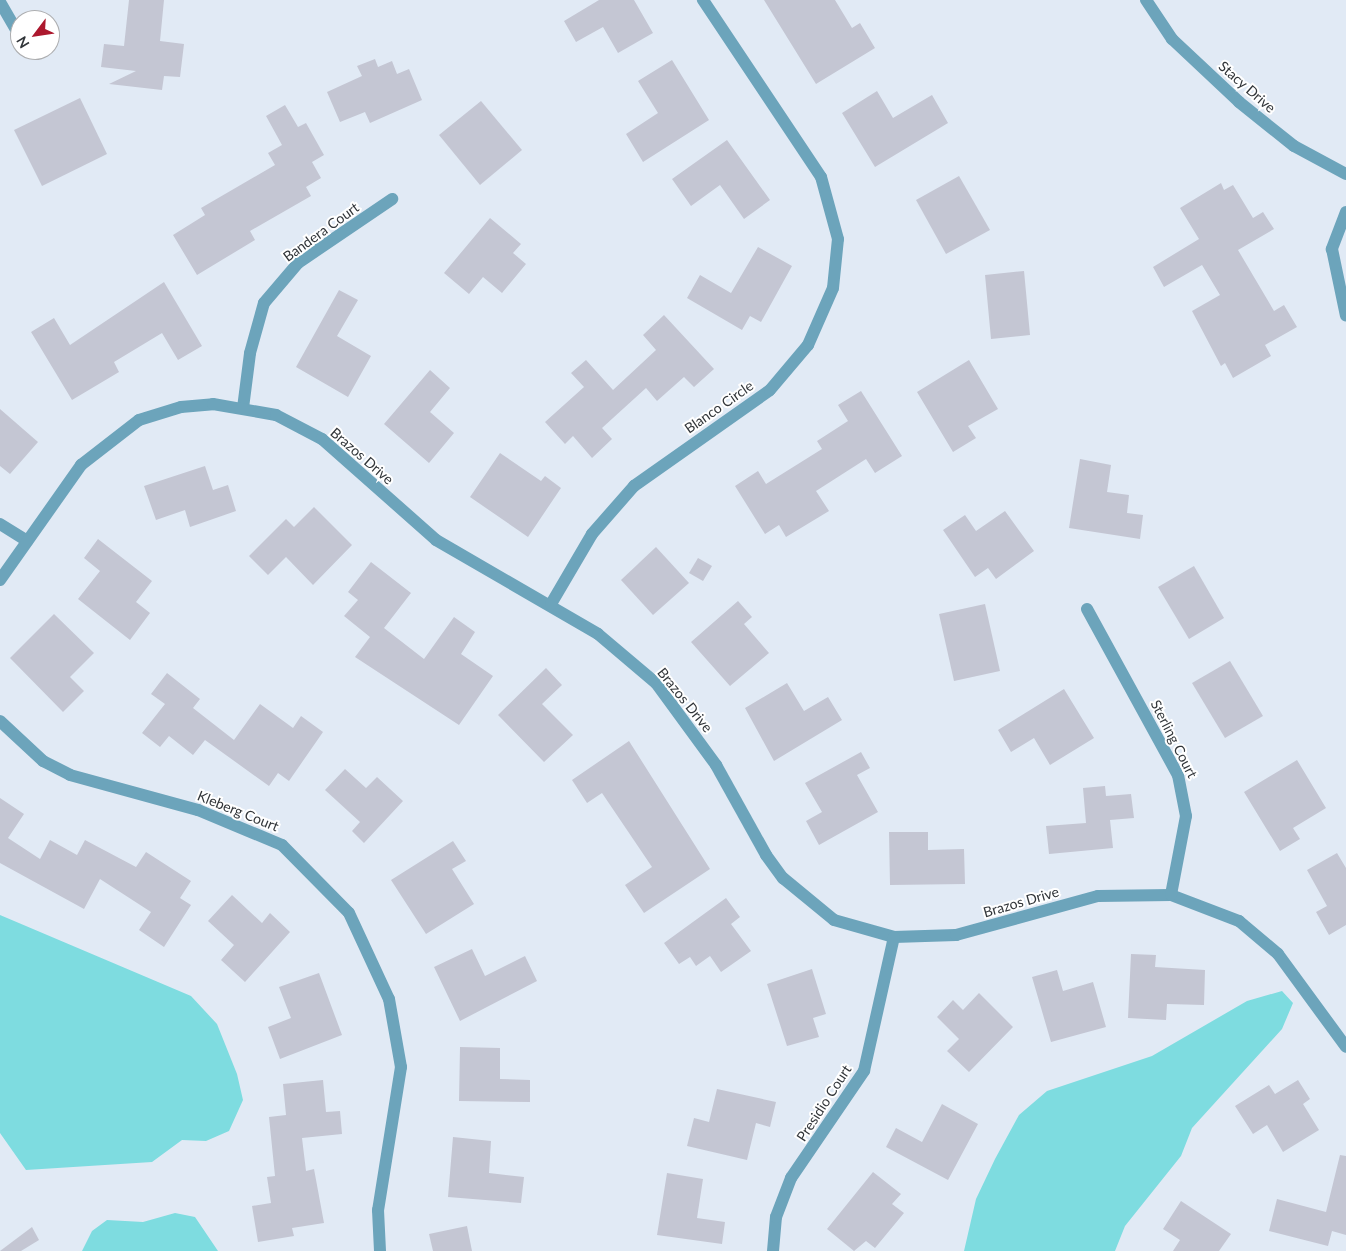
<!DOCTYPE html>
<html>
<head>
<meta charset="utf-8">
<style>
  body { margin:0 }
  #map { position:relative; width:1346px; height:1251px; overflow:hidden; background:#e1eaf5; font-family:Lato,sans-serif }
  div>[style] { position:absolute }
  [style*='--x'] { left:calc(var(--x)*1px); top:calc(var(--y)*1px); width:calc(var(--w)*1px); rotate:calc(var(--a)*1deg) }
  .water>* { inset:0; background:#7edce0 }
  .building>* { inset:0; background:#c4c6d3 }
  .street>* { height:12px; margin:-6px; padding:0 6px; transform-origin:6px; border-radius:6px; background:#6ca4bb }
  span { translate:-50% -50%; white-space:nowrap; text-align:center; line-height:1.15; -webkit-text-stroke:4px #fff; paint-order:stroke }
  .street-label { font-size:14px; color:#313539 }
  .north { position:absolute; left:10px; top:10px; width:50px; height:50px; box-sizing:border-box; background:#fff; border:1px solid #adaeb0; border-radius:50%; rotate:239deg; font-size:14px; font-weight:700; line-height:20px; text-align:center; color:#313539 }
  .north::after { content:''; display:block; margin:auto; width:18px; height:22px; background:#ac182e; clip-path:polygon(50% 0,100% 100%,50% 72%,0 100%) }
</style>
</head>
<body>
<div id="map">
  <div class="water">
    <i style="clip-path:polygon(0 915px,191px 996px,217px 1024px,237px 1074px,243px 1100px,229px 1131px,206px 1141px,182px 1140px,152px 1162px,26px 1170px,0 1133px)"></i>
    <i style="clip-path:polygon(1282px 991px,1293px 1003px,1282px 1029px,1192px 1128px,1181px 1156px,1125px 1226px,1115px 1251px,964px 1251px,976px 1199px,995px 1159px,1019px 1115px,1047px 1091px,1152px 1056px,1247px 1001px)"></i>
    <i style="clip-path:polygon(175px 1213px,195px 1217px,218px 1251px,82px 1251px,92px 1231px,107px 1220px,143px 1222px)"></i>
  </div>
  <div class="building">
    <i style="clip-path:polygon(129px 0,164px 0,160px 41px,184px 44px,180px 77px,164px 76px,162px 90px,109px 84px,136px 71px,101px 67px,104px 44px,124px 46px)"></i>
    <i style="clip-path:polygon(599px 0,634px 0,653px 33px,618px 53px,603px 27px,576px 42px,564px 21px)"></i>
    <i style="clip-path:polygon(764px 0,835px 0,852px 28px,860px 23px,875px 48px,816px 84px)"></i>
    <i style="clip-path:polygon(375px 59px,378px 67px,392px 61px,397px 74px,409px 69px,422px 100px,370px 123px,365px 112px,340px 122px,327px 92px,362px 76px,357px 66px)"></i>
    <i style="clip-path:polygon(672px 60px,709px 120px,643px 162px,626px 134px,658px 113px,638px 81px)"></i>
    <i style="clip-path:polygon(877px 91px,893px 118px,932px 95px,948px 123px,875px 167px,842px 113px)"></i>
    <i style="clip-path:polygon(80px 98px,107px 154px,42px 186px,14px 130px)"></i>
    <i style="clip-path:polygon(481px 101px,522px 150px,480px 185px,439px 135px)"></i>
    <i style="clip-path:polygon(285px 105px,298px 127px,306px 123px,324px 155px,312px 162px,321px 178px,306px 187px,311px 196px,250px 231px,255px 240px,197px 275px,173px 235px,205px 215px,201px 208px,275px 165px,268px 153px,282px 145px,266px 116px)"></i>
    <i style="clip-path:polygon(727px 140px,770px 200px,744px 219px,720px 185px,691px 206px,672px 179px)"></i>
    <i style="clip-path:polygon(959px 176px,990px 230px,946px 254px,916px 200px)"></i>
    <i style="clip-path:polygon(1221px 183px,1224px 190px,1233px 185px,1253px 218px,1263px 212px,1274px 229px,1238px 250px,1274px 311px,1284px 305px,1297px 327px,1265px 345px,1271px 356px,1233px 378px,1225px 363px,1221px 366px,1192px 311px,1220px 295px,1202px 265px,1164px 287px,1153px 267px,1199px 239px,1180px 208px)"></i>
    <i style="clip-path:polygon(490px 218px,521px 244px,513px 253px,526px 264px,502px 293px,483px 277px,469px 294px,444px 273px)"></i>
    <i style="clip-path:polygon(758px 247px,792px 266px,761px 322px,750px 316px,742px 330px,687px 298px,700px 275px,731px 293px)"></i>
    <i style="clip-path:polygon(1024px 271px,1030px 335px,991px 339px,985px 275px)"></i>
    <i style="clip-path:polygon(164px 282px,202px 346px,178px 360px,162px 333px,114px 362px,119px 372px,72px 400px,31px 332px,54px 318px,70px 345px)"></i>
    <i style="clip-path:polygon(339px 290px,358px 300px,337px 336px,371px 356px,348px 397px,296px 367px)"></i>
    <i style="clip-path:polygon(664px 315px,714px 369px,694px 387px,684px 377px,657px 401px,646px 388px,602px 428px,612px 439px,592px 458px,573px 436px,565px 444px,545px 422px,584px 387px,571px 373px,586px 360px,613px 390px,656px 350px,643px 335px)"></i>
    <i style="clip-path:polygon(969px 360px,998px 409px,968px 426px,976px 438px,953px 452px,917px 392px)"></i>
    <i style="clip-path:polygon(430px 370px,450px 388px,430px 412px,454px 433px,429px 463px,384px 424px)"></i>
    <i style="clip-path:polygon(861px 391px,902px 456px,875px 473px,866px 459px,816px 491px,829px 511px,786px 537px,779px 525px,765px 534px,735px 486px,758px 471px,766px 484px,822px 449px,817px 441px,848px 421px,838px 405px)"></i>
    <i style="clip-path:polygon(0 409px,38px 442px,10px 474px,0 466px)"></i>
    <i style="clip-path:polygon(500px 453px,541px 481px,545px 476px,561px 488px,528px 537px,470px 497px)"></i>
    <i style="clip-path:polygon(1080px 459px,1111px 465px,1107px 492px,1129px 495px,1127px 513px,1143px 515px,1140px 539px,1069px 528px)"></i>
    <i style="clip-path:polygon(205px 466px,213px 490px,228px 485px,236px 511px,190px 527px,185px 510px,156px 520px,144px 486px)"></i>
    <i style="clip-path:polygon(314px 507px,352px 545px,313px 585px,286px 557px,268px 575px,249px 556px,286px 519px,294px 527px)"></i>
    <i style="clip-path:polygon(1005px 511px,1034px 551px,996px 579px,988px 568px,975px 577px,943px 530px,965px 515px,976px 531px)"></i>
    <i style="clip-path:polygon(98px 539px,152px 581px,136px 602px,150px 613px,130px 640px,78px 599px,100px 571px,84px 558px)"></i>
    <i style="clip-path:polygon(656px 547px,689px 583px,653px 615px,621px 580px)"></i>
    <i style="clip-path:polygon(698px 558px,712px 566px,703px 581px,689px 573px)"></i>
    <i style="clip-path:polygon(371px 562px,411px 593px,384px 628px,424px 659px,454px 617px,475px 632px,461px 654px,493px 676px,459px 725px,355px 657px,370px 637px,344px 616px,358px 600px,348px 592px)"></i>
    <i style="clip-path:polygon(1194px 566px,1224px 618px,1189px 639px,1158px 587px)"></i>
    <i style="clip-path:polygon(738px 601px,752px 617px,744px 624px,769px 653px,730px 686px,691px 642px)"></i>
    <i style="clip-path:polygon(985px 604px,1000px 671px,954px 681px,939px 614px)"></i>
    <i style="clip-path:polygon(54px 614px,94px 653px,70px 677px,84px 691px,63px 712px,10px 658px)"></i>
    <i style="clip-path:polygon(1230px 661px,1263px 716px,1225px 738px,1192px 683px)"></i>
    <i style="clip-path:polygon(546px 668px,562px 685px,542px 704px,573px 735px,544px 762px,498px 715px)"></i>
    <i style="clip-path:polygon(167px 673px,200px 699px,193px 708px,234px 740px,260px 704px,293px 728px,301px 716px,323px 732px,289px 781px,278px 773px,269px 786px,205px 740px,193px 755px,169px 736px,160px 747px,142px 733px,165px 704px,151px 694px)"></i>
    <i style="clip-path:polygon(787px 683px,804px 711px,828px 697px,842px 720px,774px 761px,745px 708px)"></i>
    <i style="clip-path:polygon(1064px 689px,1094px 738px,1050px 765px,1034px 738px,1011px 752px,998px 730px)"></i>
    <i style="clip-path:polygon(629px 741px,710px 869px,644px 913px,625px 885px,652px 867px,602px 793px,587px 803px,572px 780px)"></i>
    <i style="clip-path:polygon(861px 752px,870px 768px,857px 775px,878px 812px,819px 845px,806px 821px,822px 812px,805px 783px)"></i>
    <i style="clip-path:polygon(1297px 760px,1326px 808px,1293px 828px,1300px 839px,1280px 851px,1244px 792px)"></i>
    <i style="clip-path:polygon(345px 769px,366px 788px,377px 777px,403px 801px,364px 843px,352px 831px,360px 822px,325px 790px)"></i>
    <i style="clip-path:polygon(1105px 786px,1106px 796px,1131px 794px,1134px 818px,1110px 820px,1113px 848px,1049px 854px,1046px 826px,1086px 823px,1083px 788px)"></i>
    <i style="clip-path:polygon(0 798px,24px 814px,8px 838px,40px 859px,50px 840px,77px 855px,85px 840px,136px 867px,146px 852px,191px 881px,180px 898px,191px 905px,164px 947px,139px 930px,151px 912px,100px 879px,84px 909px,0 863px)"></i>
    <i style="clip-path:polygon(889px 832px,928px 832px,928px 850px,964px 849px,965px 884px,890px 885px)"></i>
    <i style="clip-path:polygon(453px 841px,466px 861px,452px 869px,474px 904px,426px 934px,391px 880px)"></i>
    <i style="clip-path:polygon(1337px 853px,1346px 868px,1346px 925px,1329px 935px,1316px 912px,1327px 906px,1307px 870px)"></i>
    <i style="clip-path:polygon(232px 895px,262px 923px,270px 913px,290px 932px,245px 982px,221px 960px,234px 945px,208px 921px)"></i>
    <i style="clip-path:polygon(726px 898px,740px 917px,731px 924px,751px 951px,721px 972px,710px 956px,696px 966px,690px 957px,679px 964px,664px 943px)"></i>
    <i style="clip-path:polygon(472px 949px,485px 976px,525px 956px,537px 981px,460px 1021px,434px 967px)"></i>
    <i style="clip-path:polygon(1131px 954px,1156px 955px,1155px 967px,1205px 970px,1204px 1005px,1167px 1004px,1166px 1020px,1128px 1018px)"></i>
    <i style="clip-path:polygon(812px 969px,826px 1014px,813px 1018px,819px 1037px,787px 1046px,767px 984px)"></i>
    <i style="clip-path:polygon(1057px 970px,1063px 991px,1093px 982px,1106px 1027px,1051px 1042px,1032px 977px)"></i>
    <i style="clip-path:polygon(319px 973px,342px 1035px,280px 1059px,268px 1027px,291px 1018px,279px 987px)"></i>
    <i style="clip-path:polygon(979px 993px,1013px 1027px,969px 1072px,947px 1051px,959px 1039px,937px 1017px,953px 1000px,963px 1010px)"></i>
    <i style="clip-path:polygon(460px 1047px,500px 1048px,500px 1079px,530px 1080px,530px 1102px,459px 1101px)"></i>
    <i style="clip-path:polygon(323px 1080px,326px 1112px,340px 1111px,342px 1134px,302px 1138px,306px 1171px,314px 1169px,324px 1223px,292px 1228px,294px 1236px,258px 1242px,252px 1206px,271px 1203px,267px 1177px,275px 1176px,269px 1117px,286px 1115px,283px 1084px)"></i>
    <i style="clip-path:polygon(1298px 1080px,1310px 1099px,1303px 1104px,1319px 1130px,1283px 1152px,1267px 1125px,1253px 1134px,1235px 1106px,1269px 1085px,1275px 1094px)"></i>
    <i style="clip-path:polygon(717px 1089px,776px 1102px,770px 1127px,756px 1123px,747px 1160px,687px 1146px,694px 1118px,709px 1122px)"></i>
    <i style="clip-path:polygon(942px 1104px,978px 1124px,948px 1180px,886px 1147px,896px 1128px,922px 1142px)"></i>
    <i style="clip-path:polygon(453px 1137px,491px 1141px,489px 1173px,524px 1177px,521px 1203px,448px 1197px)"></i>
    <i style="clip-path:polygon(1340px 1155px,1346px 1156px,1346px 1235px,1332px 1231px,1328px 1246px,1269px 1231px,1277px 1199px,1326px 1212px)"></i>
    <i style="clip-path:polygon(873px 1172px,901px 1194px,892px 1204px,904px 1213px,875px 1248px,866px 1241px,854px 1251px,827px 1229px)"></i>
    <i style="clip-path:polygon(667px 1173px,703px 1179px,697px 1218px,725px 1222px,722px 1244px,657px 1235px)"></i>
    <i style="clip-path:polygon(1181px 1201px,1231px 1234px,1219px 1251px,1173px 1251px,1180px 1240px,1163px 1229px)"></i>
    <i style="clip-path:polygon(467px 1226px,472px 1251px,433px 1251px,429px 1234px)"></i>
    <i style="clip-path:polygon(32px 1227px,39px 1240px,21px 1251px,0 1251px)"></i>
  </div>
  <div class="street">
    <i style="--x:1146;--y:0;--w:47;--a:56.3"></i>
    <i style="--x:1172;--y:39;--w:92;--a:43.2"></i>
    <i style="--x:1239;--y:102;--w:70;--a:38.7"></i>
    <i style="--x:1294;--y:146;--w:59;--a:28.3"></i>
    <i style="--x:0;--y:2;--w:39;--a:60"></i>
    <i style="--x:29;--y:50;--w:1;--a:90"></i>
    <i style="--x:1346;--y:212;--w:40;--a:111"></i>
    <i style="--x:1332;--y:249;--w:68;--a:78.2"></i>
    <i style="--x:243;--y:408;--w:55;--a:-82.7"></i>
    <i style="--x:250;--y:353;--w:52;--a:-74.4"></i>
    <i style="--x:264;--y:303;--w:52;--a:-49.6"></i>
    <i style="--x:298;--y:263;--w:114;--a:-34.2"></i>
    <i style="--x:0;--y:524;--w:32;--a:32"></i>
    <i style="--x:0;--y:580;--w:141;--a:-54.8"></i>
    <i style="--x:81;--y:465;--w:73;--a:-37.8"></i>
    <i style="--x:139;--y:420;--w:44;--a:-17.2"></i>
    <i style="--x:181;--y:407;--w:32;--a:-5"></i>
    <i style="--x:213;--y:404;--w:64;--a:9.9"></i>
    <i style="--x:276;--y:415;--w:52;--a:27.6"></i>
    <i style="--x:322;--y:439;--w:152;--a:41.5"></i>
    <i style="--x:436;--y:540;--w:187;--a:30.1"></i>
    <i style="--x:598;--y:634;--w:76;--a:40.2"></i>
    <i style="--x:656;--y:683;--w:102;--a:53.8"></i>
    <i style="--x:716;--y:765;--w:103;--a:60.9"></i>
    <i style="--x:766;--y:855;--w:29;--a:54"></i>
    <i style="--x:783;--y:878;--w:66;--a:39.5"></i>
    <i style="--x:834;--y:920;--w:62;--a:15.8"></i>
    <i style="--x:894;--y:937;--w:62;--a:-1.8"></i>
    <i style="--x:956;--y:935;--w:147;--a:-15.4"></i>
    <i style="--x:1098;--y:896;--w:73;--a:-0.8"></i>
    <i style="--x:1171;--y:895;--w:73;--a:20.9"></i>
    <i style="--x:1239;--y:921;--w:51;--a:40.2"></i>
    <i style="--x:1278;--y:954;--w:115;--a:53.8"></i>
    <i style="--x:551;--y:604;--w:81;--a:-59.6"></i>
    <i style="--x:592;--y:534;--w:64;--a:-48.8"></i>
    <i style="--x:634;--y:486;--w:166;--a:-35.2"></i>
    <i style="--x:770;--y:390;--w:59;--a:-49.8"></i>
    <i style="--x:808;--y:345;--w:62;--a:-66.3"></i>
    <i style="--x:833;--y:288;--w:49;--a:-84.2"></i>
    <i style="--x:838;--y:239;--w:64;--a:-105.3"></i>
    <i style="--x:821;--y:177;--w:213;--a:-123.7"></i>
    <i style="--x:1087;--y:609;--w:189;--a:61.3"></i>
    <i style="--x:1178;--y:775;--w:42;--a:79"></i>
    <i style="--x:1186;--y:816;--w:80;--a:100.8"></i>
    <i style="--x:0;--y:721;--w:59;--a:42.9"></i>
    <i style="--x:43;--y:761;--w:30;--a:27"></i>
    <i style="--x:70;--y:775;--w:133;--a:15.3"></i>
    <i style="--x:198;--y:810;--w:91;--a:22.6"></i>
    <i style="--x:282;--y:845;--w:95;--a:45.4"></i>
    <i style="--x:349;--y:913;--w:95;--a:65.1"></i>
    <i style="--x:389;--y:999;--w:69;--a:80"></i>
    <i style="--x:401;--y:1067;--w:145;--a:99.1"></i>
    <i style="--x:378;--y:1210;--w:41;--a:87.2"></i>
    <i style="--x:773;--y:1251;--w:34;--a:-85"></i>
    <i style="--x:776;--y:1217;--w:42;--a:-69"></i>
    <i style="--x:791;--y:1178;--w:130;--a:-55.7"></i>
    <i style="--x:864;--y:1071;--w:137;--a:-77.4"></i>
  </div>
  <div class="street-label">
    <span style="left:1247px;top:87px;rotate:41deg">Stacy Drive</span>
    <span style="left:321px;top:232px;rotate:-36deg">Bandera Court</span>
    <span style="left:719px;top:407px;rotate:-35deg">Blanco Circle</span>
    <span style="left:362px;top:456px;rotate:41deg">Brazos Drive</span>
    <span style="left:685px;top:700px;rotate:51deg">Brazos Drive</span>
    <span style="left:1174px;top:739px;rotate:63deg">Sterling Court</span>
    <span style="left:238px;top:811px;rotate:22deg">Kleberg Court</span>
    <span style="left:1021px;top:902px;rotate:-16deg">Brazos Drive</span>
    <span style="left:824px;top:1103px;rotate:-57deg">Presidio Court</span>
  </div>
  <div class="north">N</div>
</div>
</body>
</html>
